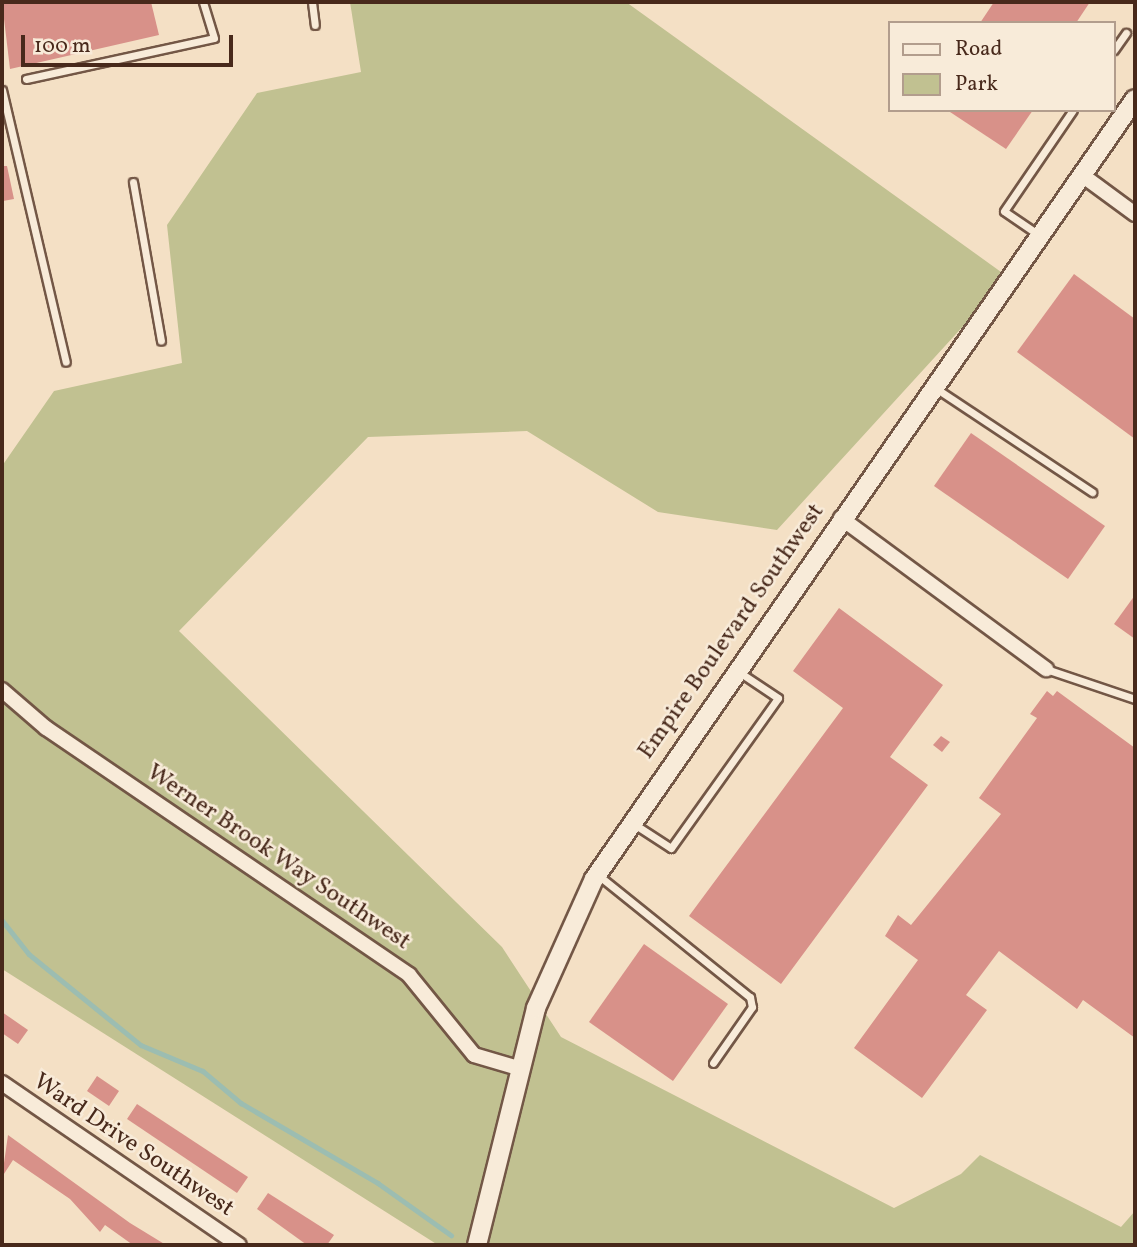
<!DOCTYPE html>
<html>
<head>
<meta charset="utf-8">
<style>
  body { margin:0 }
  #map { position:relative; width:1137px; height:1247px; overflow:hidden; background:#f4e0c5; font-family:Vollkorn,serif }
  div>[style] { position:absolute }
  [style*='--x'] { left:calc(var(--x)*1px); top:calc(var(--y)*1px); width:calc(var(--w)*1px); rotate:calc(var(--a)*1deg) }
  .green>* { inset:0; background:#c1c191 }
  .stream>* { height:4.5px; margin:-2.25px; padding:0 2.25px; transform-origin:2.25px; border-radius:2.25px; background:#9cbdb1 }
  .building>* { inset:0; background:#d89189 }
  .roads { filter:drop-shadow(2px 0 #735746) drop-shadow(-2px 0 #735746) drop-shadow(0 2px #735746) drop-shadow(0 -2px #735746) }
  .service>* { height:7px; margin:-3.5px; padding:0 3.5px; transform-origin:3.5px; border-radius:3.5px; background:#f8ebd9 }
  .minor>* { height:14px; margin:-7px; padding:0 7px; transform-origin:7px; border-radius:7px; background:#f8ebd9 }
  .tertiary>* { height:18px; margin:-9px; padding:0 9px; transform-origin:9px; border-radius:9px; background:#f8ebd9 }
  span { translate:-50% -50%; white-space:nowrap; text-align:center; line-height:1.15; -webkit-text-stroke:5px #f8ebd9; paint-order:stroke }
  .street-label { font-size:24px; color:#48291b }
  .frame { position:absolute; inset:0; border:4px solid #48291b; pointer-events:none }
  .legend { position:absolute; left:888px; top:21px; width:228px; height:91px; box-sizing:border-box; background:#f8ebd9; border:2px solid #b29d8d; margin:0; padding:9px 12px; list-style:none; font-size:21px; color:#48291b }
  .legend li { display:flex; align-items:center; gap:14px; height:35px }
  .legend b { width:35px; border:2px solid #b29d8d }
  .scale { position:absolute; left:21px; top:35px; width:212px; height:32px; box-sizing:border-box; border:4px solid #48291b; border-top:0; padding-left:9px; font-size:21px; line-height:24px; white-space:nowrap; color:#48291b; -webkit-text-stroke:5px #f8ebd9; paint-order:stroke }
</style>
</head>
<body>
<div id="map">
  <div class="green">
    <i style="clip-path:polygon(350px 2px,626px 2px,1008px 277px,777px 530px,658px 512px,527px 431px,368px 437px,179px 631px,502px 947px,561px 1037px,894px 1208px,961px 1174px,980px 1155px,1121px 1227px,1135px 1211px,1135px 1245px,438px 1245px,2px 969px,2px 466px,54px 391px,182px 363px,167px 225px,257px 93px,361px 72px)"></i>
  </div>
  <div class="stream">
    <i style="--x:2;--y:920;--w:43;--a:51.5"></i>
    <i style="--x:29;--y:954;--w:144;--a:39.1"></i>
    <i style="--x:141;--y:1045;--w:67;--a:22.8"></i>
    <i style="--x:203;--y:1071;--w:50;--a:40.1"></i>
    <i style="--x:241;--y:1103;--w:159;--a:30.3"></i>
    <i style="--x:378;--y:1183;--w:90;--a:35.5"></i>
  </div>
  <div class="building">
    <i style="clip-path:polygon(2px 2px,151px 2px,159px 35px,10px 69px)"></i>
    <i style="clip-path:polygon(994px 2px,1090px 2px,1076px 23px,980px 23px)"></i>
    <i style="clip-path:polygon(947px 110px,1033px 110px,1006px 149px)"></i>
    <i style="clip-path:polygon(2px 166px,7px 166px,14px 199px,3px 201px)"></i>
    <i style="clip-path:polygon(1074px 274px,1135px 319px,1135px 439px,1017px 352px)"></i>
    <i style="clip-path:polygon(971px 433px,1105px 526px,1068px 579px,934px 486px)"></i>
    <i style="clip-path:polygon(1135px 595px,1135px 639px,1114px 624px)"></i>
    <i style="clip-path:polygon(839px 608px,943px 685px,890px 757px,928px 785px,781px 984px,689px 916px,843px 708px,793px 671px)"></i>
    <i style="clip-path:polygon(1047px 691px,1053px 696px,1057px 691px,1135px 748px,1135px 1038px,1083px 1000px,1077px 1009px,999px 951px,966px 995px,987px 1010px,922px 1098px,854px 1048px,918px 960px,885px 936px,898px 915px,911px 925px,1001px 814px,979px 798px,1037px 718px,1030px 714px)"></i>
    <i style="clip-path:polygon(941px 736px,950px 742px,942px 752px,933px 745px)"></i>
    <i style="clip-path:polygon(644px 944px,728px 1004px,673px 1081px,589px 1022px)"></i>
    <i style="clip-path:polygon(2px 1012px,28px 1030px,18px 1044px,2px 1033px)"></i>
    <i style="clip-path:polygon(97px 1076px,119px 1091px,109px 1106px,87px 1091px)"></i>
    <i style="clip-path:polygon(137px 1104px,248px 1177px,237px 1193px,127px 1119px)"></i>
    <i style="clip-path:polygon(8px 1135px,130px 1223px,166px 1245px,133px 1245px,105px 1225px,100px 1232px,70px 1199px,13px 1160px,2px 1177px)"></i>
    <i style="clip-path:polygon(268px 1193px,334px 1235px,327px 1245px,307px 1245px,257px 1209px)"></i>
  </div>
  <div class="roads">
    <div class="service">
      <i style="--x:312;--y:2;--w:23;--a:83"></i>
      <i style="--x:1114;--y:50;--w:21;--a:-55"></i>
      <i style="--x:26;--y:79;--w:192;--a:-12.3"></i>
      <i style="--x:214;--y:38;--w:38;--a:-107"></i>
      <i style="--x:2;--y:90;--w:279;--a:76.8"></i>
      <i style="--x:133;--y:182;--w:161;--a:80"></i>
      <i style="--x:1039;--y:235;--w:42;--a:-145.6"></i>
      <i style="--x:1004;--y:211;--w:122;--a:-55.7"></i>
      <i style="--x:934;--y:387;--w:190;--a:33.6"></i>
      <i style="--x:1046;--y:669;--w:94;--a:18.6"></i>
      <i style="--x:634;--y:824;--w:44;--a:33"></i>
      <i style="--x:671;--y:848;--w:184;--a:-54.5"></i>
      <i style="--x:778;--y:698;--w:47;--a:-146.3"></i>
      <i style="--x:598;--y:875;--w:195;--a:38.8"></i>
      <i style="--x:750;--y:997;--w:10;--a:79"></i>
      <i style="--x:752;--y:1007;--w:68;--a:124.9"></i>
    </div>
    <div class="minor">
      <i style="--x:1082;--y:175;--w:66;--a:36.3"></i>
      <i style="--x:841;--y:518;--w:255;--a:36.4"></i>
      <i style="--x:2;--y:690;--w:58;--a:40.8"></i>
      <i style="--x:46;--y:728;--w:439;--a:34.2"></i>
      <i style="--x:409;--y:975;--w:103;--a:50.9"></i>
      <i style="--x:474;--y:1055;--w:46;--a:16.5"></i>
      <i style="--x:2;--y:1083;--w:287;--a:34.4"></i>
    </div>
    <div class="tertiary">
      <i style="--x:477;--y:1245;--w:244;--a:-76"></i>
      <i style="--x:536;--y:1008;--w:141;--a:-65.8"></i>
      <i style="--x:594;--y:879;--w:949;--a:-55.26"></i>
    </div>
  </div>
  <div class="street-label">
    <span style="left:732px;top:632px;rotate:-55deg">Empire Boulevard Southwest</span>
    <span style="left:278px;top:858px;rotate:34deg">Werner Brook Way Southwest</span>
    <span style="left:133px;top:1146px;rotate:34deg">Ward Drive Southwest</span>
  </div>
  <div class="frame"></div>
  <ul class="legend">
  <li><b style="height:9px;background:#f8ebd9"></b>Road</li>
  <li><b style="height:19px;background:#c1c191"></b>Park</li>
  </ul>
  <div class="scale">100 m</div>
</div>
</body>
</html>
